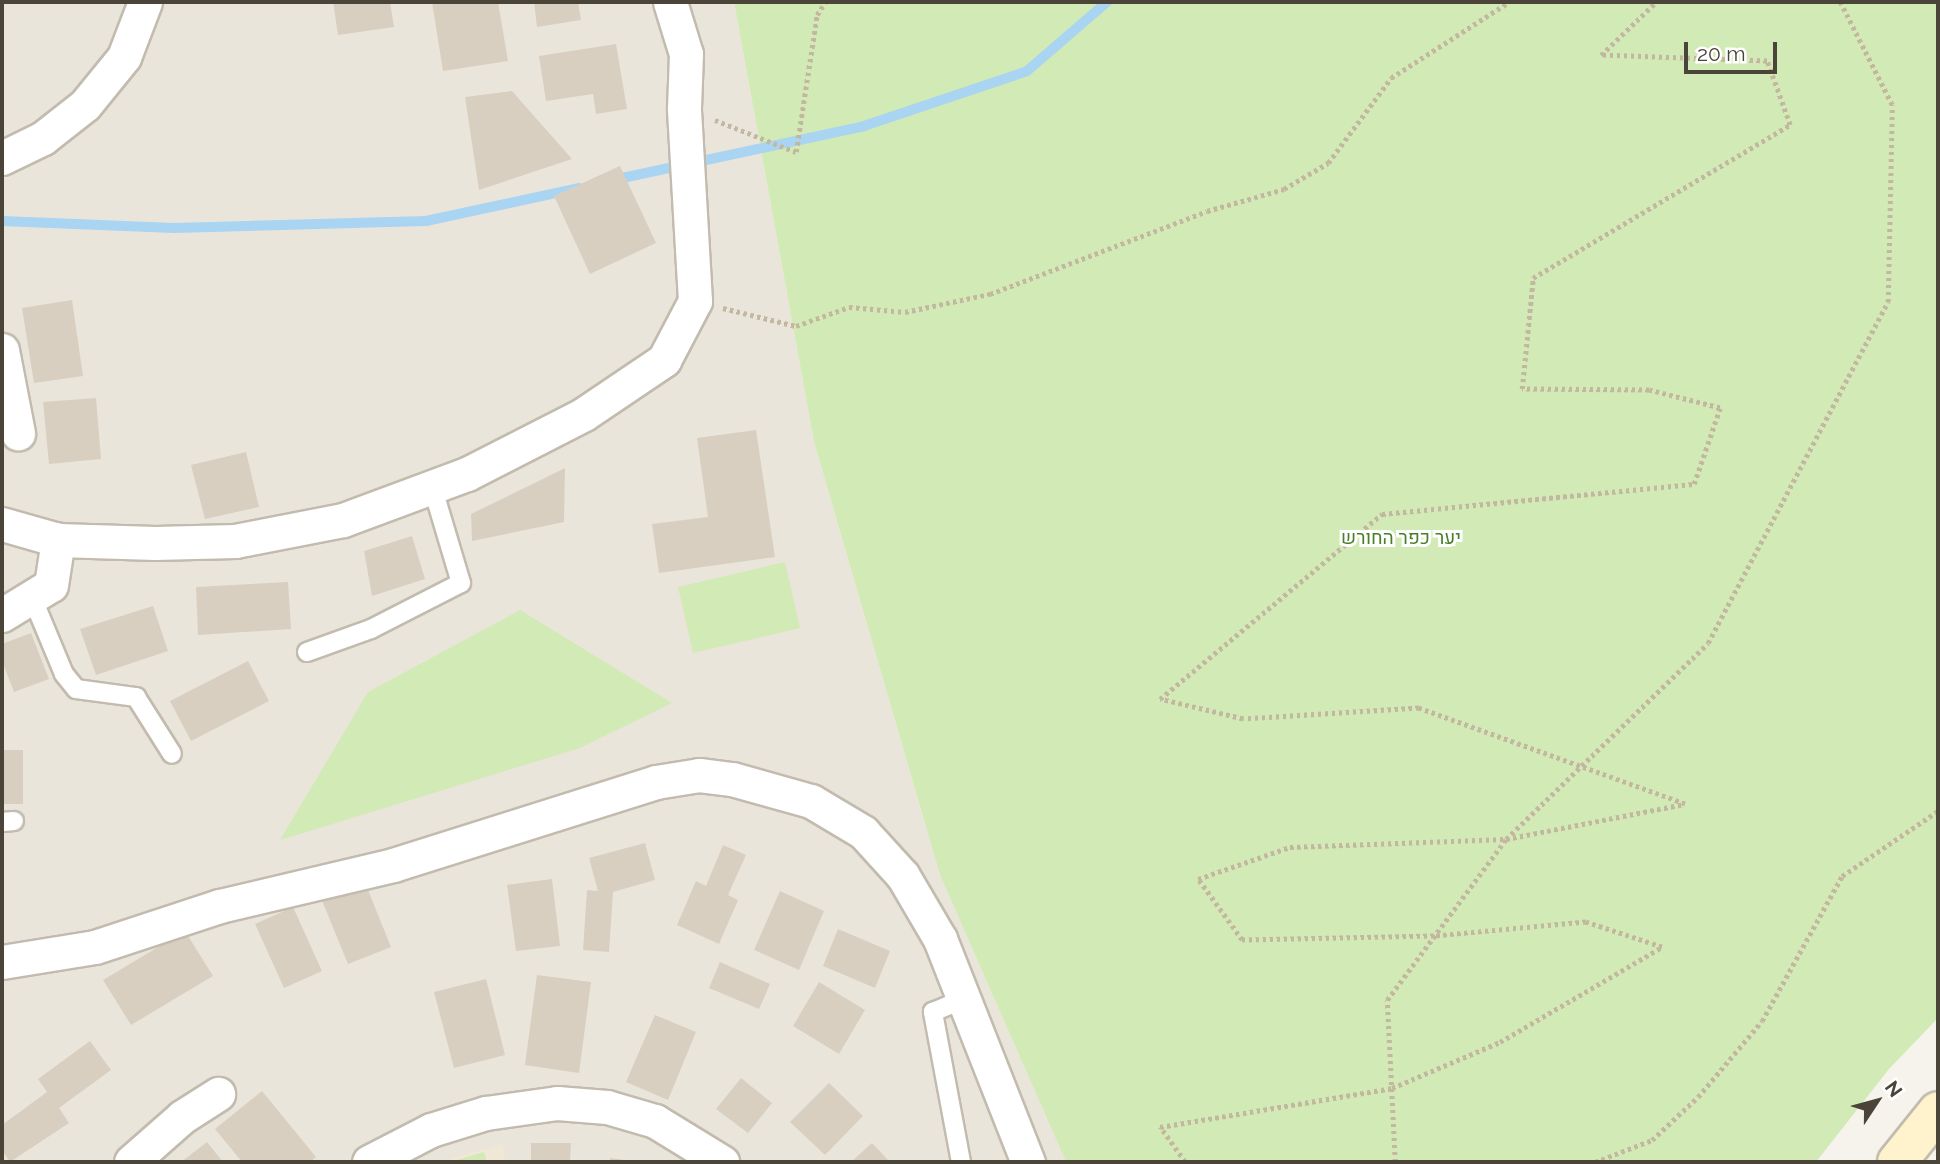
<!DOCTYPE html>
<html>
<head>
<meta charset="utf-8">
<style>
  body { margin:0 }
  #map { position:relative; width:1940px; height:1164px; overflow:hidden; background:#f6f3ec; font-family:Raleway,Heebo,sans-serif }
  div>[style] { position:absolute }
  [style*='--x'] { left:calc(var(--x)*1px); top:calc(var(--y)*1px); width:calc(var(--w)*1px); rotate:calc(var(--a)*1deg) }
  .residential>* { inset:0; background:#eae5da }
  .education>* { inset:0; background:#efe8d6 }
  .green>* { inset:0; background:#d2eab5 }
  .stream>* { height:10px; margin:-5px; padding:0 5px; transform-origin:5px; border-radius:5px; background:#a9d4f2 }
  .building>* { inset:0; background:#d8cfc1 }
  .path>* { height:4.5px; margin-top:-2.25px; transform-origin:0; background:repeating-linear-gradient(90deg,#c4b79f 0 3.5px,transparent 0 7px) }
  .roads { filter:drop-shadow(2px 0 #c2bbae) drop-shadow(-2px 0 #c2bbae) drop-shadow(0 2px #c2bbae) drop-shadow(0 -2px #c2bbae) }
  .lane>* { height:18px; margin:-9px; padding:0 9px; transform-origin:9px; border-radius:9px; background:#fff }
  .street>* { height:33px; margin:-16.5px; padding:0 16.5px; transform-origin:16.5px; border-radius:16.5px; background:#fff }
  .secondary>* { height:38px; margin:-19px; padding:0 19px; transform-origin:19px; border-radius:19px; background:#fff3cd }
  span { translate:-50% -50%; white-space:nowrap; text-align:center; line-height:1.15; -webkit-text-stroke:6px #fff; paint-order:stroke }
  .park-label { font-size:19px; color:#4a7f2a }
  .frame { position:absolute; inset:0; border:4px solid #4b4439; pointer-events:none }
  .north { position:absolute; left:1842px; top:1066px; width:70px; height:70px; -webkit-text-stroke:5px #fff; paint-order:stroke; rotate:54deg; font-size:19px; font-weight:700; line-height:28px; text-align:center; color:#4b4439 }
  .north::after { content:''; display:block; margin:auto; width:24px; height:32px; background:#4b4439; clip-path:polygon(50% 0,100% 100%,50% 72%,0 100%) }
  .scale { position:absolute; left:1684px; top:42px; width:93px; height:32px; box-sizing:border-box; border:4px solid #4b4439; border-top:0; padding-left:9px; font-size:21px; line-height:24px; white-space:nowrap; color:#4b4439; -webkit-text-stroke:5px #fff; paint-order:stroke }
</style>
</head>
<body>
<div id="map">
  <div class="residential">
    <i style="clip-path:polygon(2px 2px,734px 2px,814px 442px,940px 875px,1066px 1162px,2px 1162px)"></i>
  </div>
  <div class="education">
    <i style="clip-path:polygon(503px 1144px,505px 1162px,440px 1162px)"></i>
  </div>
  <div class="green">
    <i style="clip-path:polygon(734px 2px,1938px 2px,1938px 1018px,1889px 1069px,1816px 1162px,1066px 1162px,940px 875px,814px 442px)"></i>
    <i style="clip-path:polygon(785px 562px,800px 628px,693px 653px,678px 587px)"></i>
    <i style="clip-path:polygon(520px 610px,672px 703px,580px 748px,280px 840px,368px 692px)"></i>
    <i style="clip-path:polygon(484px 1152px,487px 1162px,450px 1162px)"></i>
  </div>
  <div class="stream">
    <i style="--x:613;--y:180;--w:257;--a:-12.1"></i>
    <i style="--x:864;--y:126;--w:172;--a:-18.6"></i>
    <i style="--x:1027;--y:71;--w:106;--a:-40.8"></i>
    <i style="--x:2;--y:221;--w:172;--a:2.3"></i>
    <i style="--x:174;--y:228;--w:252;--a:-1.6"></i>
    <i style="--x:426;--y:221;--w:156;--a:-12.2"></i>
  </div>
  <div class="building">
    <i style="clip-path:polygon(333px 2px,390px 2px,394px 27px,338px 35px)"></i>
    <i style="clip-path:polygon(432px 2px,498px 2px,508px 61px,443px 71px)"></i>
    <i style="clip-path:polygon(534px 2px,578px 2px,581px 20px,537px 27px)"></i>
    <i style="clip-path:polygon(616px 44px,627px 109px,596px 114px,593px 94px,546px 101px,539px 56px)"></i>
    <i style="clip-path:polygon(512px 91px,572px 159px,479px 190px,465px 97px)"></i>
    <i style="clip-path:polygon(620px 166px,656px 243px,590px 274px,554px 196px)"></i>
    <i style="clip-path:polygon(72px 300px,83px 376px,34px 383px,22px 308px)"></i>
    <i style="clip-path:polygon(96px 398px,101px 459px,49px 464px,43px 402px)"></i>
    <i style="clip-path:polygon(756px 430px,775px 557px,659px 573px,652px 524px,708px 517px,697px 438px)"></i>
    <i style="clip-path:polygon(246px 452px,259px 507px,205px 519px,191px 465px)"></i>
    <i style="clip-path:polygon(565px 468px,564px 522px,472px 541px,471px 514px)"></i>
    <i style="clip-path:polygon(412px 536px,425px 579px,372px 596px,364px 551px)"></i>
    <i style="clip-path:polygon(288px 582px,291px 629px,198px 635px,196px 587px)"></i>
    <i style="clip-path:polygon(153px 606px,168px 651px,96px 675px,80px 629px)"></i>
    <i style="clip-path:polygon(31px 633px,49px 679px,14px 692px,2px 661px,2px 644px)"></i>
    <i style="clip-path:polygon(248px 661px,269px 701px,191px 741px,170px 701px)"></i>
    <i style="clip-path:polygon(2px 750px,23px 750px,23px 804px,2px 804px)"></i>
    <i style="clip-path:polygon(645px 843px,655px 880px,613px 892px,609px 952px,583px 950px,587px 890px,598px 891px,589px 858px)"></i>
    <i style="clip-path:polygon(723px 845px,746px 855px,728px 895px,738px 900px,719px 944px,677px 925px,696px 881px,706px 886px)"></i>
    <i style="clip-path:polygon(552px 879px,560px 946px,516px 951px,507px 885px)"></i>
    <i style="clip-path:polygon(364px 880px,391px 947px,348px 964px,321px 898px)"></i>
    <i style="clip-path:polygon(780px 891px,824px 911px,799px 970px,754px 950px)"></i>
    <i style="clip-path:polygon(293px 907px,322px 971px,284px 988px,255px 924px)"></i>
    <i style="clip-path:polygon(838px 929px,890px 951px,875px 988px,823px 966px)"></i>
    <i style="clip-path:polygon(185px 931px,213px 976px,131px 1025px,103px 980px)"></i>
    <i style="clip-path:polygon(720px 962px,770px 984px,759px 1009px,709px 988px)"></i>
    <i style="clip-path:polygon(537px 975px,591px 982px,579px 1073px,525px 1065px)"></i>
    <i style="clip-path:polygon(486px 979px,505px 1055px,454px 1068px,434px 992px)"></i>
    <i style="clip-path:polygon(819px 982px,865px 1010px,839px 1054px,793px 1026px)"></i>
    <i style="clip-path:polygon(655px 1015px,696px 1032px,668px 1100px,626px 1082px)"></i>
    <i style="clip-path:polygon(90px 1041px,111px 1070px,59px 1108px,69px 1123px,10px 1162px,2px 1150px,2px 1125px,47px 1092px,38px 1079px)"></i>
    <i style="clip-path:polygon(741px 1078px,772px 1103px,748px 1133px,716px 1109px)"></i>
    <i style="clip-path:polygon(829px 1083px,863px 1116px,825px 1155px,790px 1122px)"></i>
    <i style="clip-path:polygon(262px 1091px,316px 1157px,310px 1162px,242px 1162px,215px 1129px)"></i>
    <i style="clip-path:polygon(207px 1142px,223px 1162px,181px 1162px)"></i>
    <i style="clip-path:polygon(531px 1143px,571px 1143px,570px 1162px,531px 1162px)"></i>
    <i style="clip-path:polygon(872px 1143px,890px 1162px,851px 1162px)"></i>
    <i style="clip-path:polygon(610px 1158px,632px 1161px,632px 1162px,610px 1162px)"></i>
  </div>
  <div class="path">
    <i style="--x:715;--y:120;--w:87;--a:21.6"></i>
    <i style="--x:796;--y:152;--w:139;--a:-81.3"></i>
    <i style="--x:817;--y:15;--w:15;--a:-58"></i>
    <i style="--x:723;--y:308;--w:75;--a:13.9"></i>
    <i style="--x:796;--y:326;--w:56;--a:-19.7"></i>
    <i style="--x:849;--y:307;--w:56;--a:5.1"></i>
    <i style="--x:905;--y:312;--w:87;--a:-12"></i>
    <i style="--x:990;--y:294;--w:232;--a:-20.9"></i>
    <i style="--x:1207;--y:211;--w:80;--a:-15.9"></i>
    <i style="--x:1284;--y:189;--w:51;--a:-30.6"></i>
    <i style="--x:1328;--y:163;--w:106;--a:-53.5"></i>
    <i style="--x:1391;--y:78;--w:140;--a:-32.8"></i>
    <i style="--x:1185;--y:1162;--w:43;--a:-125.5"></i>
    <i style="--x:1160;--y:1127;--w:235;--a:-9.5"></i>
    <i style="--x:1392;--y:1088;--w:117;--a:-23.1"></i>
    <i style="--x:1500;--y:1042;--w:188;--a:-30.4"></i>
    <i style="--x:1662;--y:947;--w:80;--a:-161.8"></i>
    <i style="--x:1586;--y:922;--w:153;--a:174.7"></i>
    <i style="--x:1434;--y:936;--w:192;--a:178.8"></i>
    <i style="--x:1242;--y:940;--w:75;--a:-125.8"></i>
    <i style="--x:1198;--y:879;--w:97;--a:-19.2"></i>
    <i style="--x:1290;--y:847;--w:216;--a:-2.1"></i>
    <i style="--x:1506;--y:839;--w:182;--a:-11.1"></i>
    <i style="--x:1685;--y:804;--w:283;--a:-160.2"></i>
    <i style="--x:1419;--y:708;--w:176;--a:176.4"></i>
    <i style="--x:1243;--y:719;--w:85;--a:-166.5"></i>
    <i style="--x:1160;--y:699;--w:289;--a:-39.8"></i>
    <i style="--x:1382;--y:514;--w:313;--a:-5.5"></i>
    <i style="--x:1694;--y:484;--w:80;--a:-71.1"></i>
    <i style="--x:1720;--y:408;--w:73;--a:-165.8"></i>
    <i style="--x:1649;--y:390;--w:127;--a:-179.5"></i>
    <i style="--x:1522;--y:389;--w:112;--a:-84.3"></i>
    <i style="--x:1533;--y:278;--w:299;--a:-30.8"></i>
    <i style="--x:1790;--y:125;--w:68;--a:-109.8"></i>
    <i style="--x:1767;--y:61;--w:166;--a:-177.9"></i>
    <i style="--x:1601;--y:55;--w:76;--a:-43.9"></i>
    <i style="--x:1395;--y:1162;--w:162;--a:-92.8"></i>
    <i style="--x:1387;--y:1000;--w:200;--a:-53.5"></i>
    <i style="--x:1506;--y:839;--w:281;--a:-44.1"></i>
    <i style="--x:1708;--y:643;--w:386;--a:-62.2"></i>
    <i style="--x:1888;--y:302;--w:197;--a:-88.8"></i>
    <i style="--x:1892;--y:105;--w:115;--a:-116.8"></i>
    <i style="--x:1595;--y:1162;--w:61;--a:-21.1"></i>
    <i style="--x:1652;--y:1140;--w:63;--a:-43.1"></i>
    <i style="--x:1698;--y:1097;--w:99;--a:-49.9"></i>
    <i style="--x:1762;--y:1021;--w:166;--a:-61.1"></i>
    <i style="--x:1842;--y:876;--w:116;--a:-34.1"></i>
  </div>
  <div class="roads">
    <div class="lane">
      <i style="--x:32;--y:597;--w:83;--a:67.4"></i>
      <i style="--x:64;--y:674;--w:19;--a:51"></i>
      <i style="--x:76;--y:689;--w:61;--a:7.6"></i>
      <i style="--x:136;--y:697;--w:67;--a:57.7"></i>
      <i style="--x:307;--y:652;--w:68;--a:-19.8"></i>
      <i style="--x:371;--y:629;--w:101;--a:-27.1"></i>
      <i style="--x:461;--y:583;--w:101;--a:-106.6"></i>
      <i style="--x:2;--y:822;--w:12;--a:-5"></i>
      <i style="--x:961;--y:1162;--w:153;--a:-100.6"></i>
      <i style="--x:933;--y:1012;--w:34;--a:-23"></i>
    </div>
    <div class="street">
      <i style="--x:2;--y:158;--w:46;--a:-26"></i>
      <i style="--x:43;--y:138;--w:53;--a:-38.2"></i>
      <i style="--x:85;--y:105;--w:62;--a:-50.9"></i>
      <i style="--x:124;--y:57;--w:59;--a:-69.1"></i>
      <i style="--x:2;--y:350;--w:85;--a:79.1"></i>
      <i style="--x:2;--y:524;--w:58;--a:15.9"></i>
      <i style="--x:58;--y:540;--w:97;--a:1.8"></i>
      <i style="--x:155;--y:543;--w:80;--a:-1.4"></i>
      <i style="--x:235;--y:541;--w:110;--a:-11"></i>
      <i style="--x:343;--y:520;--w:132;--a:-20.4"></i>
      <i style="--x:467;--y:474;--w:131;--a:-27.1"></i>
      <i style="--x:584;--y:414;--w:97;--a:-34"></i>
      <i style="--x:664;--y:360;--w:67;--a:-62.3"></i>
      <i style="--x:695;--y:301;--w:193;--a:-93.3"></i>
      <i style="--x:684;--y:108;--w:54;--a:-87.9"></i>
      <i style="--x:686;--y:54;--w:54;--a:-107.1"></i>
      <i style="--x:2;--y:615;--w:57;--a:-31.5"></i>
      <i style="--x:51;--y:585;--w:46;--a:-81.2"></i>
      <i style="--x:2;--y:962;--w:94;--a:-9.2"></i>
      <i style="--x:95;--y:947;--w:132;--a:-18.2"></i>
      <i style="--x:220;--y:906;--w:178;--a:-13.3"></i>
      <i style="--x:393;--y:865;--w:276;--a:-17.5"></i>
      <i style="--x:656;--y:782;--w:44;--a:-9.2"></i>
      <i style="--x:699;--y:775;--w:33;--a:7"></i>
      <i style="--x:732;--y:779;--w:82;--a:15.6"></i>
      <i style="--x:811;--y:801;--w:61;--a:30.8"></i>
      <i style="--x:863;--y:832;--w:59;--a:47.7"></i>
      <i style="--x:903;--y:876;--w:73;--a:59.6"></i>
      <i style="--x:940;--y:939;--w:240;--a:68.5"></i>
      <i style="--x:131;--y:1162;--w:68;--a:-41.4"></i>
      <i style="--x:182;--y:1117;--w:43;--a:-32.6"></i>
      <i style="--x:369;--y:1162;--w:70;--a:-27.3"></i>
      <i style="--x:431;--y:1130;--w:58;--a:-17.2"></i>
      <i style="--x:486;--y:1113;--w:72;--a:-8"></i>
      <i style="--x:557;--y:1103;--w:50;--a:4.6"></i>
      <i style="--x:607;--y:1107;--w:50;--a:16.3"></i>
      <i style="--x:655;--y:1121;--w:79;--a:31.5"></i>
    </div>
    <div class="secondary">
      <i style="--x:1897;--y:1162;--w:65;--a:-51.2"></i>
    </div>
  </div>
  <div class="park-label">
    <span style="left:1401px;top:538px">יער כפר החורש</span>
  </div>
  <div class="frame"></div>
  <div class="north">N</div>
  <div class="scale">20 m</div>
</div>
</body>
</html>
